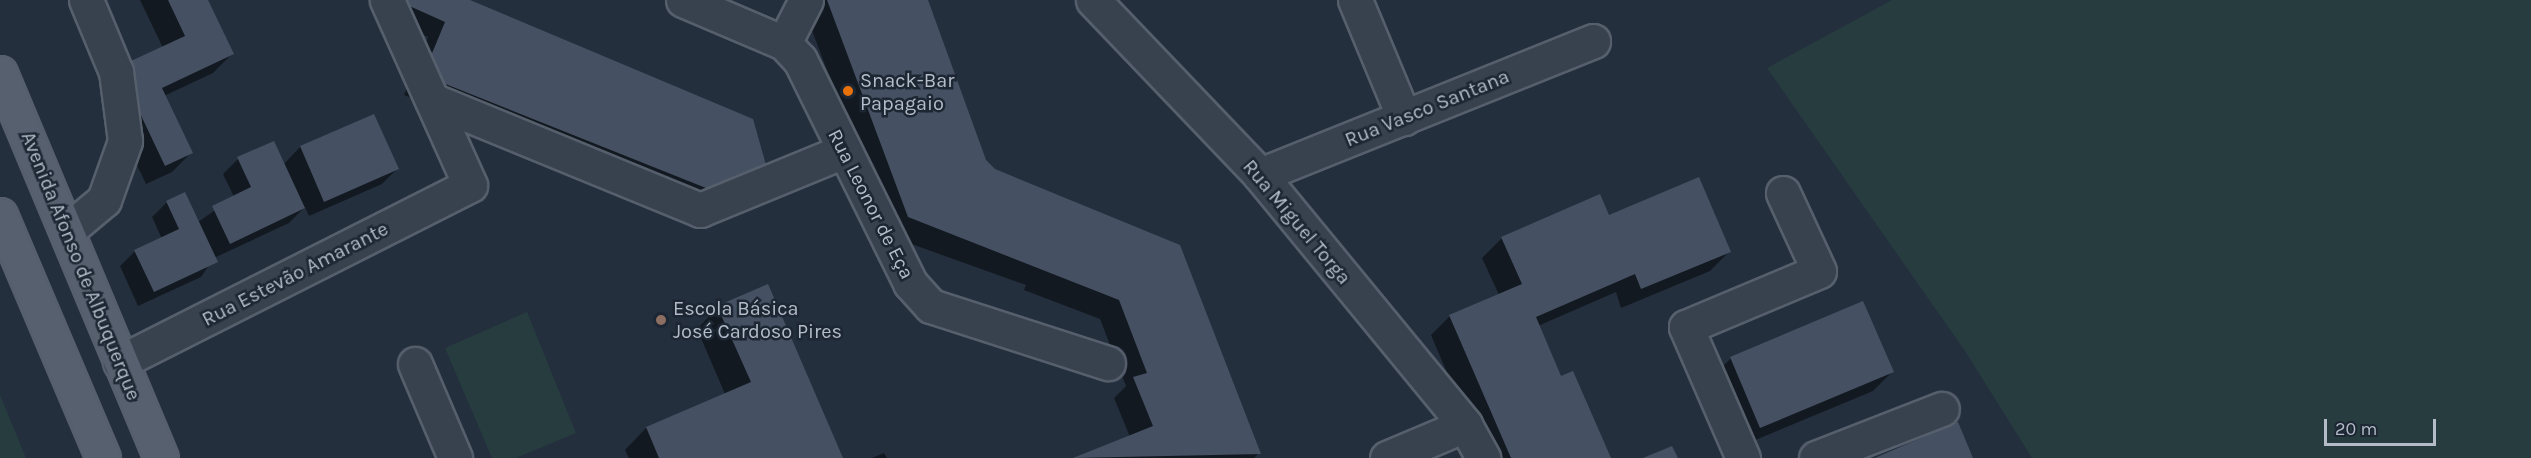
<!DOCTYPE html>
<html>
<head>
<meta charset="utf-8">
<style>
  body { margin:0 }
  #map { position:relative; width:2531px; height:458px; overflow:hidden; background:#242f3e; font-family:Karla,sans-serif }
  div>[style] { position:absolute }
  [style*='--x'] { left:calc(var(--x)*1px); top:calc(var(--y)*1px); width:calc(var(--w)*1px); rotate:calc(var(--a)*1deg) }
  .green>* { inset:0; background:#263c3f }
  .shadow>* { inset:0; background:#0007 }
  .building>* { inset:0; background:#455162 }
  .roads { filter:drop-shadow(2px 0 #565f6c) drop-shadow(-2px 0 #565f6c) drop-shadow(0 2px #565f6c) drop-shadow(0 -2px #565f6c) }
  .minor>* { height:33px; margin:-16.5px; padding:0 16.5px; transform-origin:16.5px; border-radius:16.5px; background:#38414e }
  .major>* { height:33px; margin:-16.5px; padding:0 16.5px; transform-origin:16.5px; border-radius:16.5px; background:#56606e }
  .dots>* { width:16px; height:16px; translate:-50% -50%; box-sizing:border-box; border:3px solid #1d2633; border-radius:50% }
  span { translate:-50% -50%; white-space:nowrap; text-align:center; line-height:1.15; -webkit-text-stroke:5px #1d2633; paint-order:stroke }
  .poi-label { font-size:20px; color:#b4bcc9 }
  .left { translate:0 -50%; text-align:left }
  .street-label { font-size:20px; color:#b4bcc9 }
  .scale { position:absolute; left:2324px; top:419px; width:112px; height:27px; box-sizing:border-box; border:3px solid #b4bcc9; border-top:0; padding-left:8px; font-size:18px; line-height:21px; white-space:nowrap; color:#b4bcc9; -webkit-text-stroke:4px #1d2633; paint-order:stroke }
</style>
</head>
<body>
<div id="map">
  <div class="green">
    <i style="clip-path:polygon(1892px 0,2531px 0,2531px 458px,2032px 458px,1965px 351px,1767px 68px)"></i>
    <i style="clip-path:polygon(527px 312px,576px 433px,516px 458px,492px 458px,445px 348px)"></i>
    <i style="clip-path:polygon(0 395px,26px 458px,0 458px)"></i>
  </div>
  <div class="shadow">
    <i style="clip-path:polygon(140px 0,206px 0,232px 54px,213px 73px,164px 96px,191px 153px,172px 172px,146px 184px,100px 88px,119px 68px,163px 48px)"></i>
    <i style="clip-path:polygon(375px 0,466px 0,752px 120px,696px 210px,404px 95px,428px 37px,382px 19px)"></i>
    <i style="clip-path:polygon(809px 0,926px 0,985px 161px,993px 170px,1070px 200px,1259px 453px,1254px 458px,1077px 458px,1130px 437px,1114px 398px,1126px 386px,1100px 319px,1024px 290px,1026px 285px,889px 236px,804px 9px)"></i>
    <i style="clip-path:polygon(373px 116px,397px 169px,382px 184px,309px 216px,305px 207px,289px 223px,214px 258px,201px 277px,138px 306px,120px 266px,135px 251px,162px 239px,152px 217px,167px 202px,198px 222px,234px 197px,223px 174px,238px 159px,283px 165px,300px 147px)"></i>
    <i style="clip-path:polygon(1599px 196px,1608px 217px,1729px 252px,1710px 271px,1621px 308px,1616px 292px,1538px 326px,1560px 378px,1609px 458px,1483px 458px,1431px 335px,1450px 316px,1499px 295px,1482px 258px,1502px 238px)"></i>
    <i style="clip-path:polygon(718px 307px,841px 458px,629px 458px,625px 450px,646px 428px,725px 394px,697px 329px)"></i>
    <i style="clip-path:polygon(1731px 358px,1892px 372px,1873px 391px,1741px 446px,1712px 378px)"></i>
    <i style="clip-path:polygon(884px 453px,887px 458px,872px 458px)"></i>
  </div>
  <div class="building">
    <i style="clip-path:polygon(168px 0,208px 0,234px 54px,162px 88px,193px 153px,165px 166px,118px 67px,185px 36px)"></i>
    <i style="clip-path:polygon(396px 0,470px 0,753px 119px,766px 165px,716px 192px,423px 75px,445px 22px)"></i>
    <i style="clip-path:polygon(827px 0,928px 0,986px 160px,995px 169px,1180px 245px,1261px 454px,1073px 458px,1153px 426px,1133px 377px,1147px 373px,1119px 300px,908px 217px)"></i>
    <i style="clip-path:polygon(374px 114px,399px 169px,324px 202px,300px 146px)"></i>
    <i style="clip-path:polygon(274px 141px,305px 208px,230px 244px,212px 206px,251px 187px,237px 157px)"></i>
    <i style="clip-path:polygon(1699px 177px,1731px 252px,1641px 289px,1635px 274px,1536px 317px,1561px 376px,1573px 371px,1611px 458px,1511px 458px,1449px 315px,1522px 284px,1501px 237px,1600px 194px,1609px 215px)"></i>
    <i style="clip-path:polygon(185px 192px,218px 262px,154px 292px,134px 250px,179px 229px,166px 201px)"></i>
    <i style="clip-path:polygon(768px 284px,843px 458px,659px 458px,646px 427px,751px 382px,717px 306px)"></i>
    <i style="clip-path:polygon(1863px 301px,1894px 372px,1760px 428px,1730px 357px)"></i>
    <i style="clip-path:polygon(1958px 422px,1973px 458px,1875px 458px)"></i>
    <i style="clip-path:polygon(1672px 446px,1678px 458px,1643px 458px)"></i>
  </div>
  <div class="roads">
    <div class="minor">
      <i style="--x:683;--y:0;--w:110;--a:23.1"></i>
      <i style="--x:806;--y:0;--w:48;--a:117.1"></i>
      <i style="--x:784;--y:43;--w:23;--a:47"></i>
      <i style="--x:800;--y:60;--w:249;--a:63.7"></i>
      <i style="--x:910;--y:283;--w:31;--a:48"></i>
      <i style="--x:931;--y:306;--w:186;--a:17.9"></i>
      <i style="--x:1093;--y:0;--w:242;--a:46.3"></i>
      <i style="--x:1260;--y:175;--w:323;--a:50.6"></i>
      <i style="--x:1465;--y:425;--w:38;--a:61"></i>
      <i style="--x:1355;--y:0;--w:128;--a:67.4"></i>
      <i style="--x:432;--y:100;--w:290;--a:22.3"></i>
      <i style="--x:700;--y:210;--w:156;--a:-22.3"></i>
      <i style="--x:1260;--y:175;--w:359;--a:-21.9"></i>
      <i style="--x:68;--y:230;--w:47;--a:-39.8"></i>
      <i style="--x:104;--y:200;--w:63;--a:-70.4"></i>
      <i style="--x:125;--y:141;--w:70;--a:-97.4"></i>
      <i style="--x:116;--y:72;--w:78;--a:-112.6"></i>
      <i style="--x:120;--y:362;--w:392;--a:-26.8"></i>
      <i style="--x:470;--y:185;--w:203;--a:-114.2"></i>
      <i style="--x:415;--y:364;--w:102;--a:66.9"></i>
      <i style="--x:1387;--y:458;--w:85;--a:-22.9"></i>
      <i style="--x:1743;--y:458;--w:143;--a:-113.5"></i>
      <i style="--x:1686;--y:327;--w:144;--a:-22.8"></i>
      <i style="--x:1819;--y:271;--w:86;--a:-114.8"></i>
      <i style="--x:1816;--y:458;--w:135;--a:-21.3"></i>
    </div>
    <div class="major">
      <i style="--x:0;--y:73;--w:417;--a:67.3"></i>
      <i style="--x:0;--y:215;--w:264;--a:67"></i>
    </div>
  </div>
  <div class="dots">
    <i style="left:848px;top:91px;background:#e8710a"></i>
    <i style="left:661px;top:320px;background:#8d6e63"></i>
  </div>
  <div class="poi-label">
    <span class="left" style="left:860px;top:92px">Snack-Bar<br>Papagaio</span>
    <span class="left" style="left:673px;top:320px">Escola Básica<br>José Cardoso Pires</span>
  </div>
  <div class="street-label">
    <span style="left:1427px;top:108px;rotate:-22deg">Rua Vasco Santana</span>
    <span style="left:871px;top:204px;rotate:63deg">Rua Leonor de Eça</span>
    <span style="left:1297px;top:222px;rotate:50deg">Rua Miguel Torga</span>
    <span style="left:81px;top:266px;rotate:68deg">Avenida Afonso de Albuquerque</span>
    <span style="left:295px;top:274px;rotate:-27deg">Rua Estevão Amarante</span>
  </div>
  <div class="scale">20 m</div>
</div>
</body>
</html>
